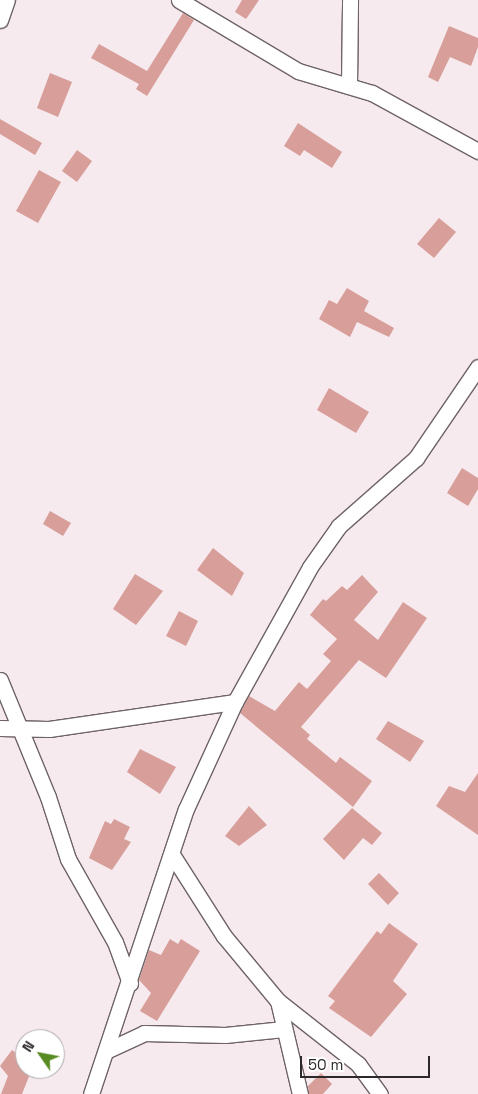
<!DOCTYPE html>
<html>
<head>
<meta charset="utf-8">
<style>
  body { margin:0 }
  #map { position:relative; width:478px; height:1094px; overflow:hidden; background:#f7eaee; font-family:"Space Grotesk",sans-serif }
  div>[style] { position:absolute }
  [style*='--x'] { left:calc(var(--x)*1px); top:calc(var(--y)*1px); width:calc(var(--w)*1px); rotate:calc(var(--a)*1deg) }
  .building>* { inset:0; background:#d79e9a }
  .roads { filter:drop-shadow(1px 0 #6e6367) drop-shadow(-1px 0 #6e6367) drop-shadow(0 1px #6e6367) drop-shadow(0 -1px #6e6367) }
  .street>* { height:15px; margin:-7.5px; padding:0 7.5px; transform-origin:7.5px; border-radius:7.5px; background:#fff }
  span { translate:-50% -50%; white-space:nowrap; text-align:center; line-height:1.15; -webkit-text-stroke:5px #fff; paint-order:stroke }
  .north { position:absolute; left:15px; top:1029px; width:50px; height:50px; box-sizing:border-box; background:#fff; border:1px solid #aba9aa; border-radius:50%; rotate:303deg; font-size:14px; font-weight:700; line-height:20px; text-align:center; color:#2d282a }
  .north::after { content:''; display:block; margin:auto; width:18px; height:22px; background:#578b22; clip-path:polygon(50% 0,100% 100%,50% 72%,0 100%) }
  .scale { position:absolute; left:300px; top:1056px; width:130px; height:22px; box-sizing:border-box; border:2px solid #2d282a; border-top:0; padding-left:6px; font-size:15px; line-height:18px; white-space:nowrap; color:#2d282a; -webkit-text-stroke:4px #fff; paint-order:stroke }
</style>
</head>
<body>
<div id="map">
  <div class="building">
    <i style="clip-path:polygon(242px 0,259px 0,246px 19px,235px 12px)"></i>
    <i style="clip-path:polygon(183px 13px,194px 20px,147px 96px,136px 89px,139px 84px,91px 58px,99px 44px,147px 71px)"></i>
    <i style="clip-path:polygon(449px 26px,478px 38px,478px 47px,471px 66px,450px 57px,438px 82px,428px 77px)"></i>
    <i style="clip-path:polygon(50px 73px,72px 82px,58px 117px,37px 108px)"></i>
    <i style="clip-path:polygon(0 119px,42px 143px,35px 155px,0 134px)"></i>
    <i style="clip-path:polygon(298px 123px,342px 152px,332px 168px,304px 150px,300px 156px,284px 146px)"></i>
    <i style="clip-path:polygon(77px 150px,92px 161px,77px 182px,62px 171px)"></i>
    <i style="clip-path:polygon(39px 170px,61px 182px,38px 223px,16px 211px)"></i>
    <i style="clip-path:polygon(439px 218px,456px 232px,434px 258px,417px 244px)"></i>
    <i style="clip-path:polygon(347px 288px,369px 301px,364px 311px,394px 328px,389px 337px,357px 322px,350px 337px,319px 319px,329px 300px,337px 304px)"></i>
    <i style="clip-path:polygon(329px 388px,369px 412px,356px 433px,317px 410px)"></i>
    <i style="clip-path:polygon(462px 468px,478px 478px,478px 489px,468px 506px,447px 493px)"></i>
    <i style="clip-path:polygon(50px 511px,71px 523px,63px 536px,43px 524px)"></i>
    <i style="clip-path:polygon(213px 548px,244px 573px,232px 596px,197px 570px)"></i>
    <i style="clip-path:polygon(135px 574px,163px 591px,136px 625px,113px 609px)"></i>
    <i style="clip-path:polygon(362px 575px,378px 592px,354px 620px,378px 640px,403px 602px,427px 618px,386px 678px,359px 660px,301px 727px,310px 735px,307px 739px,336px 763px,340px 757px,372px 781px,353px 807px,240px 713px,249px 696px,275px 711px,299px 682px,307px 689px,331px 661px,323px 654px,337px 639px,310px 615px,323px 599px,326px 601px,342px 586px,347px 590px)"></i>
    <i style="clip-path:polygon(179px 611px,198px 621px,186px 646px,166px 636px)"></i>
    <i style="clip-path:polygon(388px 721px,424px 741px,410px 762px,376px 739px)"></i>
    <i style="clip-path:polygon(140px 749px,176px 767px,160px 794px,127px 772px)"></i>
    <i style="clip-path:polygon(478px 773px,478px 835px,436px 806px,449px 786px,465px 792px)"></i>
    <i style="clip-path:polygon(249px 806px,267px 825px,239px 846px,225px 836px)"></i>
    <i style="clip-path:polygon(352px 808px,382px 833px,372px 845px,363px 838px,344px 860px,323px 839px)"></i>
    <i style="clip-path:polygon(114px 819px,130px 827px,124px 839px,131px 842px,112px 870px,89px 858px,105px 821px,111px 824px)"></i>
    <i style="clip-path:polygon(379px 873px,399px 893px,388px 905px,368px 884px)"></i>
    <i style="clip-path:polygon(389px 923px,418px 944px,393px 981px,407px 994px,371px 1037px,329px 1008px,335px 1001px,328px 996px,377px 931px,381px 934px)"></i>
    <i style="clip-path:polygon(170px 939px,178px 944px,181px 939px,200px 951px,157px 1021px,140px 1011px,151px 993px,139px 980px,149px 950px,161px 955px)"></i>
    <i style="clip-path:polygon(12px 1050px,25px 1060px,25px 1069px,32px 1069px,22px 1094px,1px 1094px,8px 1076px,0 1066px)"></i>
    <i style="clip-path:polygon(321px 1073px,332px 1084px,323px 1094px,309px 1094px,308px 1086px)"></i>
  </div>
  <div class="roads">
    <div class="street">
      <i style="--x:179;--y:0;--w:139;--a:30.8"></i>
      <i style="--x:298;--y:71;--w:77;--a:16.6"></i>
      <i style="--x:372;--y:93;--w:121;--a:28.7"></i>
      <i style="--x:0;--y:20;--w:21;--a:-71"></i>
      <i style="--x:349;--y:86;--w:86;--a:-89.3"></i>
      <i style="--x:0;--y:680;--w:126;--a:67.7"></i>
      <i style="--x:48;--y:797;--w:65;--a:72.1"></i>
      <i style="--x:68;--y:859;--w:95;--a:60.5"></i>
      <i style="--x:115;--y:942;--w:44;--a:69.9"></i>
      <i style="--x:0;--y:728;--w:49;--a:1.2"></i>
      <i style="--x:49;--y:729;--w:188;--a:-8.3"></i>
      <i style="--x:173;--y:856;--w:95;--a:57.5"></i>
      <i style="--x:224;--y:936;--w:85;--a:50.3"></i>
      <i style="--x:278;--y:1001;--w:102;--a:38.2"></i>
      <i style="--x:358;--y:1064;--w:37;--a:54"></i>
      <i style="--x:278;--y:1001;--w:96;--a:76.7"></i>
      <i style="--x:108;--y:1050;--w:40;--a:-25"></i>
      <i style="--x:144;--y:1033;--w:81;--a:1.4"></i>
      <i style="--x:225;--y:1035;--w:59;--a:-5.8"></i>
      <i style="--x:91;--y:1094;--w:300;--a:-71.6"></i>
      <i style="--x:186;--y:809;--w:118;--a:-65.4"></i>
      <i style="--x:235;--y:702;--w:154;--a:-60.9"></i>
      <i style="--x:310;--y:567;--w:50;--a:-54.7"></i>
      <i style="--x:339;--y:526;--w:103;--a:-41.4"></i>
      <i style="--x:416;--y:458;--w:110;--a:-55.7"></i>
    </div>
  </div>
  <div class="north">N</div>
  <div class="scale">50 m</div>
</div>
</body>
</html>
